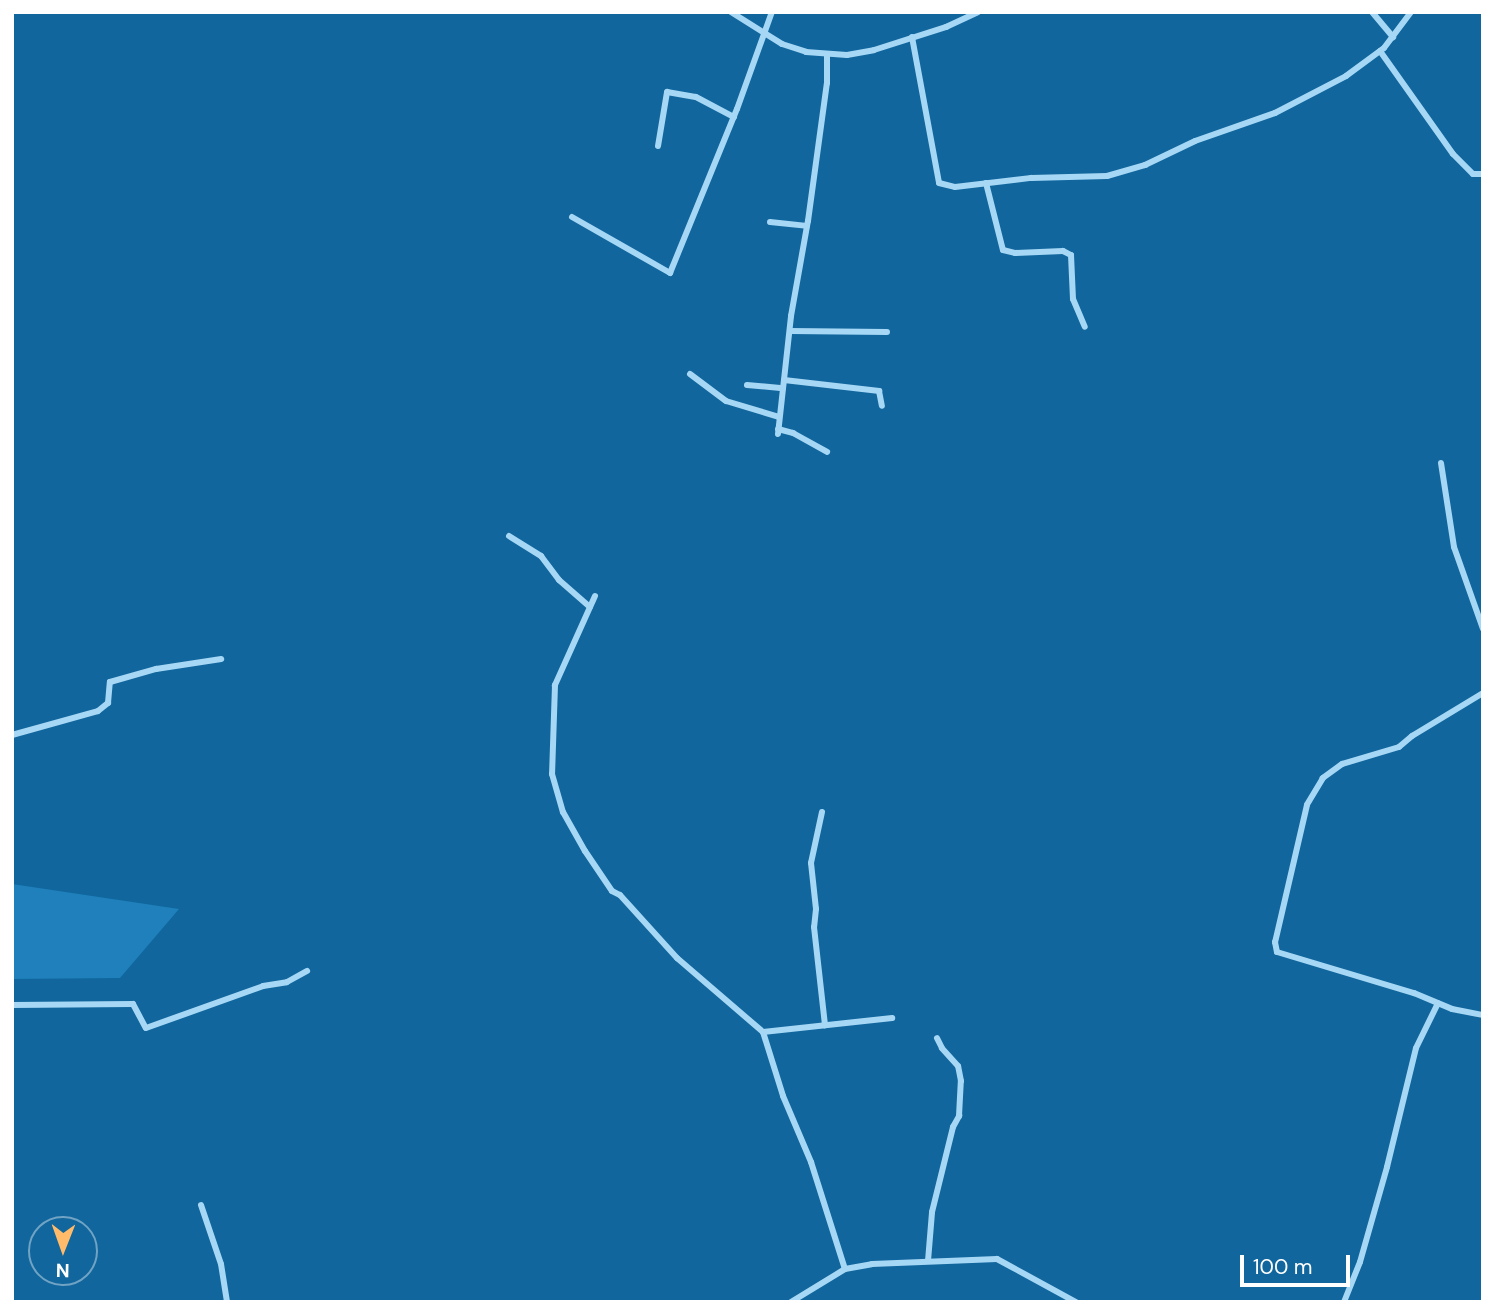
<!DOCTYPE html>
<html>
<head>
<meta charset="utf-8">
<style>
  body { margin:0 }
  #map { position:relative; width:1495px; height:1314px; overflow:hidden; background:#10669d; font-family:"DM Sans",sans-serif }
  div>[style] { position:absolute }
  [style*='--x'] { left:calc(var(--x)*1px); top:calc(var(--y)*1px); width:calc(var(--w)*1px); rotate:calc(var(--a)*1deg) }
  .green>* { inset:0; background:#1f80bb }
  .minor>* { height:6px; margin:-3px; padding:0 3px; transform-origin:3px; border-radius:3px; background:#a6d7f5 }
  span { translate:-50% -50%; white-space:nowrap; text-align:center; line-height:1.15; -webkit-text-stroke:7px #10669d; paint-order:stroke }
  .frame { position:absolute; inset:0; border:14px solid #fff; pointer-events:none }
  .north { position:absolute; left:28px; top:1216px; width:70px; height:70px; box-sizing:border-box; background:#10669d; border:2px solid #70a3c4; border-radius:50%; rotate:181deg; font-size:19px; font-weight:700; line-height:28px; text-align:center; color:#fff }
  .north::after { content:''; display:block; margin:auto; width:24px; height:32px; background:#ffba6a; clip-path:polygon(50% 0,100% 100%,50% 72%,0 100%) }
  .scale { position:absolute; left:1240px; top:1255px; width:110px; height:32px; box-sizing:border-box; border:4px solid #fff; border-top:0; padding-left:9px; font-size:21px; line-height:24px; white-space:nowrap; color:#fff; -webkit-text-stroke:5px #10669d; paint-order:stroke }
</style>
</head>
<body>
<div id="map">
  <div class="green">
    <i style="clip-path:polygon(12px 884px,179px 909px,120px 978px,12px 979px)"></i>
  </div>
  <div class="minor">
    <i style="--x:731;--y:12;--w:60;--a:32.1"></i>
    <i style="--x:782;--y:44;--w:25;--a:18"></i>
    <i style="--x:806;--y:52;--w:41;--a:4.2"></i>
    <i style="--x:847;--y:55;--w:27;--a:-10"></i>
    <i style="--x:874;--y:50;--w:76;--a:-17.7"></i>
    <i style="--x:946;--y:27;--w:35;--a:-25"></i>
    <i style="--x:1372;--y:12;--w:33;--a:50"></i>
    <i style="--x:912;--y:37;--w:148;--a:79.5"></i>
    <i style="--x:939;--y:183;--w:16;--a:14"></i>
    <i style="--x:955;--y:187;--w:77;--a:-6.8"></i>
    <i style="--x:1031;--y:178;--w:76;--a:-1.5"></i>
    <i style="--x:1107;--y:176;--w:40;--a:-16"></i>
    <i style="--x:1145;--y:165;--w:55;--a:-25.6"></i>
    <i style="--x:1195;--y:141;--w:85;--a:-19.3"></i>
    <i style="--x:1275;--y:113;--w:80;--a:-27.5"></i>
    <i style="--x:1346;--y:76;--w:47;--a:-36.4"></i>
    <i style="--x:1384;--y:48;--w:45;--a:-53.1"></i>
    <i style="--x:1380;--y:51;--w:126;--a:54.7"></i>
    <i style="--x:1453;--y:154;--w:28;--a:45"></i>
    <i style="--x:1473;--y:174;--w:10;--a:0"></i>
    <i style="--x:658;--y:146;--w:55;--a:-80.5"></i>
    <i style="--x:667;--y:92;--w:29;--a:10"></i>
    <i style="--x:696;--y:97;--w:43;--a:27.8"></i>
    <i style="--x:986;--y:183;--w:69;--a:75.8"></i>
    <i style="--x:1003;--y:250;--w:12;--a:14"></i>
    <i style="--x:1015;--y:253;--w:48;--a:-2.4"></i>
    <i style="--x:1063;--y:251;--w:9;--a:27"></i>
    <i style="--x:1071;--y:255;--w:44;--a:87.4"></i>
    <i style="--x:1073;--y:299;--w:30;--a:67"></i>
    <i style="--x:572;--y:217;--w:113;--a:29.7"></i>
    <i style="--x:670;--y:273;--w:177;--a:-67.8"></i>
    <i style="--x:737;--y:109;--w:103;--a:-70.2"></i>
    <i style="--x:770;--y:222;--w:37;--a:6"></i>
    <i style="--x:790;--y:331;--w:97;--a:0.6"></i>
    <i style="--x:690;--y:374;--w:45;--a:36.9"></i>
    <i style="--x:726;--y:401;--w:55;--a:16.8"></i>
    <i style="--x:784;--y:380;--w:96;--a:6.6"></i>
    <i style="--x:879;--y:391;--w:15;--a:79"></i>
    <i style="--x:747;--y:385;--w:36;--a:5"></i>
    <i style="--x:778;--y:429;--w:16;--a:15"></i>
    <i style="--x:793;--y:433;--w:39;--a:29"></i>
    <i style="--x:778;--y:434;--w:119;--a:-83.7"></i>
    <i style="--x:791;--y:316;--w:97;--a:-79.9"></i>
    <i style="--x:808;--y:221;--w:139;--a:-82.2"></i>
    <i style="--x:827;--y:83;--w:29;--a:-90"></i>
    <i style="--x:1441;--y:463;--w:85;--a:81.2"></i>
    <i style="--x:1454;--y:547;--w:87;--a:70.5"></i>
    <i style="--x:509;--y:536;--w:38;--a:32"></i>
    <i style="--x:541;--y:556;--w:30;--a:53"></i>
    <i style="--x:559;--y:580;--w:41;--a:41.1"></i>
    <i style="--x:595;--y:596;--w:98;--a:114.2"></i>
    <i style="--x:555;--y:685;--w:89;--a:91.9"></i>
    <i style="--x:552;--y:774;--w:40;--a:74"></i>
    <i style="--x:563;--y:812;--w:45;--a:60.6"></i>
    <i style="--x:585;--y:851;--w:48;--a:56"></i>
    <i style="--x:612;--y:891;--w:9;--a:27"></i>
    <i style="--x:620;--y:895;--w:85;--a:47.9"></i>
    <i style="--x:677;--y:958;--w:113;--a:40.7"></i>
    <i style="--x:763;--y:1032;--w:67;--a:72.6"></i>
    <i style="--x:783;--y:1096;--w:72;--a:67"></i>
    <i style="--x:811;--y:1162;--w:112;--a:72.4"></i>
    <i style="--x:845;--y:1269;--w:27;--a:-10"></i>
    <i style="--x:872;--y:1264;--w:125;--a:-2.3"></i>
    <i style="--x:997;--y:1259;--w:90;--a:28.6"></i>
    <i style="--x:1483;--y:693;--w:83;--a:148.8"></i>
    <i style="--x:1412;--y:736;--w:17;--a:140"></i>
    <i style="--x:1399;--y:747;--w:59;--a:163.4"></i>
    <i style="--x:1342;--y:764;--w:24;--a:144"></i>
    <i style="--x:1323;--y:778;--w:31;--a:121"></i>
    <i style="--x:1307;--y:805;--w:141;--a:103.1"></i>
    <i style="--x:1275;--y:942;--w:10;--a:79"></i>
    <i style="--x:1277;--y:952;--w:143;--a:16.7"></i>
    <i style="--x:1414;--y:993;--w:41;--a:22.8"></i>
    <i style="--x:1452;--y:1009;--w:32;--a:11"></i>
    <i style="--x:12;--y:735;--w:89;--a:-15.6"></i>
    <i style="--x:98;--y:711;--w:13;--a:-39"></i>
    <i style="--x:108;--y:703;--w:21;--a:-85"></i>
    <i style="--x:110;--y:682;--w:48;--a:-15.8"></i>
    <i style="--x:156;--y:669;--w:66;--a:-8.7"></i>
    <i style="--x:822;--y:812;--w:52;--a:102.2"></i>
    <i style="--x:811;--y:863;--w:46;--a:83.8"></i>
    <i style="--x:816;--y:909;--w:18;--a:96"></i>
    <i style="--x:814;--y:927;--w:99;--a:83.6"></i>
    <i style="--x:12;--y:1005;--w:121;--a:-0.5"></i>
    <i style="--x:133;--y:1004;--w:27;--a:62"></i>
    <i style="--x:146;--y:1028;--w:124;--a:-19.7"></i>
    <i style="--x:263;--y:986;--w:24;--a:-9"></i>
    <i style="--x:287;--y:982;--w:23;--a:-29"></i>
    <i style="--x:763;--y:1032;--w:130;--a:-6.2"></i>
    <i style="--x:201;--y:1205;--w:62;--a:71.3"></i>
    <i style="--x:221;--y:1264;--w:38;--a:81"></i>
    <i style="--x:928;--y:1261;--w:49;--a:-85.3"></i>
    <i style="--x:932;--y:1212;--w:88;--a:-76.1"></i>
    <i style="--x:953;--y:1127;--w:13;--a:-61"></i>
    <i style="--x:959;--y:1116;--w:35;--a:-87"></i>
    <i style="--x:961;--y:1081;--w:15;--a:-101"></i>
    <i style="--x:958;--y:1066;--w:24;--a:-132"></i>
    <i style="--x:942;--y:1048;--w:11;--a:-117"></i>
    <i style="--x:791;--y:1302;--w:63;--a:-31.4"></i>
    <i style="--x:1344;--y:1302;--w:43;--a:-68.2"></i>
    <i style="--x:1360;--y:1262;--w:99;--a:-74.1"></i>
    <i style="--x:1387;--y:1167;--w:122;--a:-76.3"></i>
    <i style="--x:1416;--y:1048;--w:50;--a:-63.9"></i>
  </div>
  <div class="frame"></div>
  <div class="north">N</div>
  <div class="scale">100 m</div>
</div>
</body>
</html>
